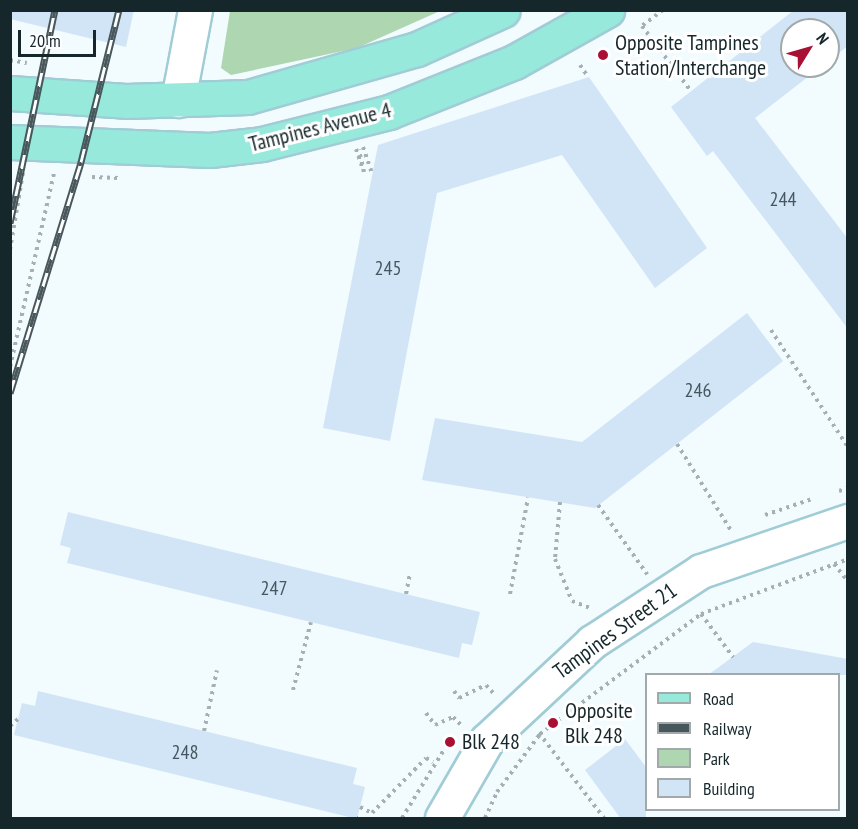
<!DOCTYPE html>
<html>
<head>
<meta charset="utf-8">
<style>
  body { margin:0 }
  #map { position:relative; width:858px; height:829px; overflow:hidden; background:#f2fbfd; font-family:"PT Sans Narrow",sans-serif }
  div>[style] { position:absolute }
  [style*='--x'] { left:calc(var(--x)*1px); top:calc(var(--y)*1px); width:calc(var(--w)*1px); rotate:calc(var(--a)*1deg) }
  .green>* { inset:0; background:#aed6b1 }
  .building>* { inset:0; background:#d2e5f7 }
  .path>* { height:4px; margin-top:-2px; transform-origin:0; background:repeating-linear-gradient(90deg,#a4b0b3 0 3px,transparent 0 7.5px) }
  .roads { filter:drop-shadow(2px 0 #a0ccd6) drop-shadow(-2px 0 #a0ccd6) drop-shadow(0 2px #a0ccd6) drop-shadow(0 -2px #a0ccd6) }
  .minor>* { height:33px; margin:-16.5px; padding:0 16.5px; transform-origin:16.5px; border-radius:16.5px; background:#fff }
  .major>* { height:33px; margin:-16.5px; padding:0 16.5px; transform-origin:16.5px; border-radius:16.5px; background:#97e9dc }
  .rail>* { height:7px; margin-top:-3.5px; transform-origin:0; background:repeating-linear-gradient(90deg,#fff 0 14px,#48575b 0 28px); box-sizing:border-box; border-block:2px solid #48575b }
  .dots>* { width:16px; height:16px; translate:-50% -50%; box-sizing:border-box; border:3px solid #fff; border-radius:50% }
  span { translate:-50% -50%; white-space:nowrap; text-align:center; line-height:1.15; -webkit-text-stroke:6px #fff; paint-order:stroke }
  .number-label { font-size:20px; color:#45565e }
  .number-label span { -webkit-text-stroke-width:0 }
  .poi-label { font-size:22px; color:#16272b }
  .left { translate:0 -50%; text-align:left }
  .street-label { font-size:22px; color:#16272b }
  .frame { position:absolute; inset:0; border:12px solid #16272b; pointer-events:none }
  .legend { position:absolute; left:645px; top:673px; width:195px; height:138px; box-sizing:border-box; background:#fff; border:2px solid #a2a9aa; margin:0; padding:8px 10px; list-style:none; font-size:18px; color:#16272b }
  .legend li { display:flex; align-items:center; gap:12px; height:30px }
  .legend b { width:30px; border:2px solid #a2a9aa }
  .north { position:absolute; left:780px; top:18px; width:60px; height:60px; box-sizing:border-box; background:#fff; border:2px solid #a2a9aa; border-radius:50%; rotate:53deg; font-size:16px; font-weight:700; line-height:24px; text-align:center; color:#16272b }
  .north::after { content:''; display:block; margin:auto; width:21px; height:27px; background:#a81034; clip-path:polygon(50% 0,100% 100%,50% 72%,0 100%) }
  .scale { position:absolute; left:18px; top:30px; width:78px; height:27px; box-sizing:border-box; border:3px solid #16272b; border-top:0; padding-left:8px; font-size:18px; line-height:21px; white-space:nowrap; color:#16272b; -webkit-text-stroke:4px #fff; paint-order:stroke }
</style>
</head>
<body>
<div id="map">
  <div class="green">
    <i style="clip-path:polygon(230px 11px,230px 10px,440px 11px,357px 48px,231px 75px,221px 68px)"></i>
  </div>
  <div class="building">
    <i style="clip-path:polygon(10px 10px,134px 10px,126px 47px,10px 19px)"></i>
    <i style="clip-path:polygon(794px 10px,848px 10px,848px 46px,828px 61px,828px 30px,792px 30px,792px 66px,822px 66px,755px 118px,848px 239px,848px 329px,713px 151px,707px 156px,671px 107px)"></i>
    <i style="clip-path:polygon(589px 77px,707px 248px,655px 288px,562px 155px,437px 193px,390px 441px,323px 428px,378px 145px)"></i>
    <i style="clip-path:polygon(747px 313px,783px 361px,595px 508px,422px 480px,435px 418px,582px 442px)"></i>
    <i style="clip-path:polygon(68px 512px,480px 612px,472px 645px,462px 643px,459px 658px,67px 563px,71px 548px,60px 545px)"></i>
    <i style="clip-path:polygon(753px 642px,848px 659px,848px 675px,708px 675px)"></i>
    <i style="clip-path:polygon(38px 691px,357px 768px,353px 784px,365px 787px,357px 819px,14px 735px,22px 703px,35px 706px)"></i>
    <i style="clip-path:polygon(625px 739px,646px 767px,646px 819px,621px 819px,585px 770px)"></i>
  </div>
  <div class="path">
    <i style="--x:663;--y:10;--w:26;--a:143"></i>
    <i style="--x:642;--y:26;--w:81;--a:53"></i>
    <i style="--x:10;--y:60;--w:17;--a:10"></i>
    <i style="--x:580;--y:65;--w:14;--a:56"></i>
    <i style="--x:363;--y:147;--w:28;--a:71"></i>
    <i style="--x:356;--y:149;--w:24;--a:71"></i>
    <i style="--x:364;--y:172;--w:23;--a:-103"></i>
    <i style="--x:92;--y:177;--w:26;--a:2"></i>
    <i style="--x:10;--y:250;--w:79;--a:-80.5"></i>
    <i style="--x:771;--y:330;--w:140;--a:56.7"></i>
    <i style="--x:10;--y:367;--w:198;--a:-77.2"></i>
    <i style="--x:677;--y:444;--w:104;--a:58"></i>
    <i style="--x:839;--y:491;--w:9;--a:-18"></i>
    <i style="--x:560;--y:502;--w:57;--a:95"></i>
    <i style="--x:555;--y:559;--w:45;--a:68"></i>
    <i style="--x:572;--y:601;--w:19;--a:21"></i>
    <i style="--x:598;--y:505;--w:85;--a:54.6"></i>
    <i style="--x:765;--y:515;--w:50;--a:-18.8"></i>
    <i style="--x:10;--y:527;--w:2;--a:0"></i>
    <i style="--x:834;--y:564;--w:22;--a:51"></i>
    <i style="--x:406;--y:594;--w:21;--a:-79"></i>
    <i style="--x:510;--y:594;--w:98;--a:-79.4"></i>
    <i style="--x:701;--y:614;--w:54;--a:53.3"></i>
    <i style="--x:293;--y:690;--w:70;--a:-75.2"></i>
    <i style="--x:454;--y:691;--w:9;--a:54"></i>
    <i style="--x:459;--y:698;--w:30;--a:-26"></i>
    <i style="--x:486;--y:685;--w:12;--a:48"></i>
    <i style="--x:426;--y:713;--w:15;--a:53"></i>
    <i style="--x:435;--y:725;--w:20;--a:-24"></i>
    <i style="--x:453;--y:717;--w:13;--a:45"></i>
    <i style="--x:10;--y:726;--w:11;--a:-41"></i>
    <i style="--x:204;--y:731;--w:62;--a:-78"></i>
    <i style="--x:539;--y:733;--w:107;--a:52.6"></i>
    <i style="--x:360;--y:807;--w:13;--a:27"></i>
    <i style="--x:372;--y:813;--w:77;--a:-45.5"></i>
    <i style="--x:426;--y:758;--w:8;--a:30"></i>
    <i style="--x:357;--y:818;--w:1;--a:0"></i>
    <i style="--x:402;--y:818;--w:92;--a:-58.4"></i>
    <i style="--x:485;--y:818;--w:29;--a:-65"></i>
    <i style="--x:497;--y:792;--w:72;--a:-53.4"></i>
    <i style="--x:540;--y:734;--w:201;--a:-36.7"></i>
    <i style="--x:701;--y:614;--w:157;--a:-20.5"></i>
  </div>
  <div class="roads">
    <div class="minor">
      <i style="--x:178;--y:100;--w:92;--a:-79.3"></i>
      <i style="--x:442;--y:818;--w:90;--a:-60"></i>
      <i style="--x:487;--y:740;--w:144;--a:-43"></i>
      <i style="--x:592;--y:642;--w:130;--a:-33.1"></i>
      <i style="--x:701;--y:571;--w:155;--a:-18.8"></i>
    </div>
    <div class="major">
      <i style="--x:10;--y:93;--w:116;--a:3.9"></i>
      <i style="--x:126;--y:101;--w:122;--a:-1.9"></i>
      <i style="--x:248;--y:97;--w:176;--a:-15.9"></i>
      <i style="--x:417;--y:49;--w:94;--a:-24.4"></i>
      <i style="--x:10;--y:142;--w:200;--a:2.3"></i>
      <i style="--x:210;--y:150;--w:52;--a:-6.6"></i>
      <i style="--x:262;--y:144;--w:131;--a:-14.1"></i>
      <i style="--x:389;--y:112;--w:135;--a:-21.8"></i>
      <i style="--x:514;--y:62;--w:107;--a:-29.2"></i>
    </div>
  </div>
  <div class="rail">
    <i style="--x:10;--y:223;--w:218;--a:-78.1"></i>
    <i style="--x:10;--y:393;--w:242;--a:-72.9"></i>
    <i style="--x:81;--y:162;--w:157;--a:-76"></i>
  </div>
  <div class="dots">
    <i style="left:603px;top:55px;background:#a81034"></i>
    <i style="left:553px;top:723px;background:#a81034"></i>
    <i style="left:450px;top:742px;background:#a81034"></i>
  </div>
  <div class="number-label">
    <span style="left:783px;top:199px">244</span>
    <span style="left:388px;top:268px">245</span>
    <span style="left:698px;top:390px">246</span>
    <span style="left:274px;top:588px">247</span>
    <span style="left:185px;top:752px">248</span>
  </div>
  <div class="poi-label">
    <span class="left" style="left:615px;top:55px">Opposite Tampines<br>Station/Interchange</span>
    <span class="left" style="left:565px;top:723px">Opposite<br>Blk 248</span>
    <span class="left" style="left:462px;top:742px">Blk 248</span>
  </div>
  <div class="street-label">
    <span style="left:320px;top:127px;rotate:-14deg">Tampines Avenue 4</span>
    <span style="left:615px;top:631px;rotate:-36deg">Tampines Street 21</span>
  </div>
  <div class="frame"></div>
  <ul class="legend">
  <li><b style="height:8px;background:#97e9dc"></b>Road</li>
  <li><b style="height:8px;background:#48575b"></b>Railway</li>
  <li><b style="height:16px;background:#aed6b1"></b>Park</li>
  <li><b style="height:16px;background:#d2e5f7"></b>Building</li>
  </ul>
  <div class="north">N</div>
  <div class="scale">20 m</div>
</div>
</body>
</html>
